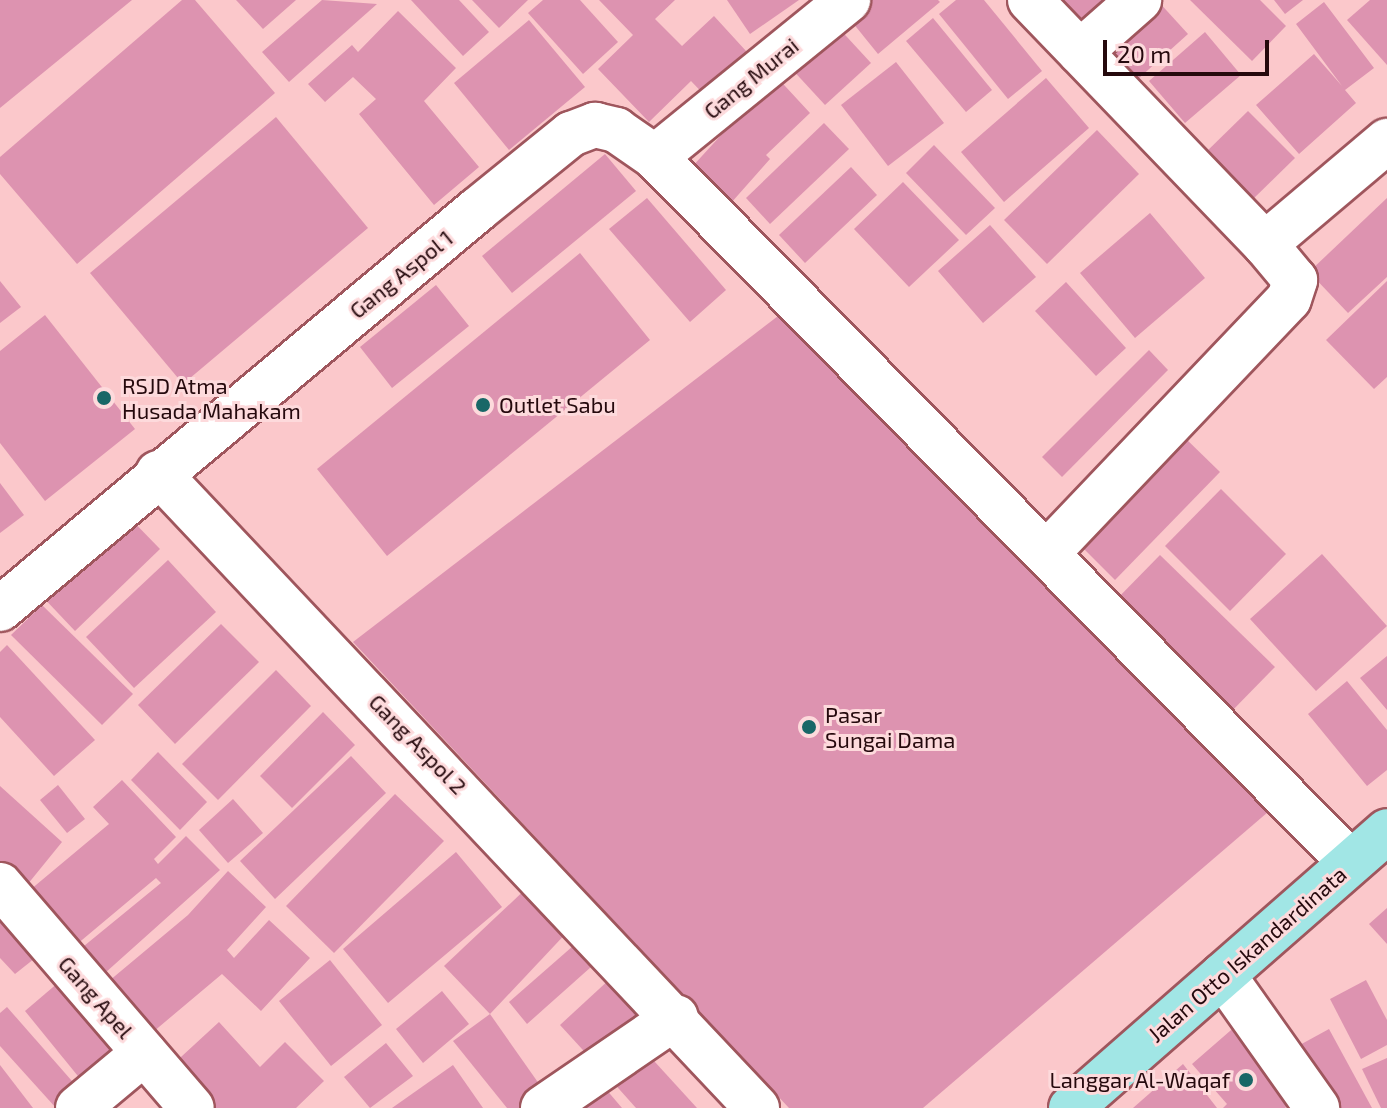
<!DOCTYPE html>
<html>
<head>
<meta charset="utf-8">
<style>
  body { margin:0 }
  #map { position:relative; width:1387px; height:1108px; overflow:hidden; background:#fbc8cb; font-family:"Exo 2",sans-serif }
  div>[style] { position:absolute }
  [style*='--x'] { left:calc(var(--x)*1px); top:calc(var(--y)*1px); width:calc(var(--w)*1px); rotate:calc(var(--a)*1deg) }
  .building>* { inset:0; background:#dd93b0 }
  .roads { filter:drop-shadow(2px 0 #9f565d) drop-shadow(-2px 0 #9f565d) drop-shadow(0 2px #9f565d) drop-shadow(0 -2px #9f565d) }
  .minor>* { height:44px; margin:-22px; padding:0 22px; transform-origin:22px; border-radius:22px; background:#fff }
  .major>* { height:44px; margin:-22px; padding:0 22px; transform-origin:22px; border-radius:22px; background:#a1e6e5 }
  .dots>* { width:22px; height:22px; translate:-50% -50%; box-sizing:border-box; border:4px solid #fddadc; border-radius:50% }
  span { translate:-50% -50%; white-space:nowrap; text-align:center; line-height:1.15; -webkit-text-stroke:6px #fddadc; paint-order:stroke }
  .street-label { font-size:22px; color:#25090d }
  .poi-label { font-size:22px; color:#25090d }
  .left { translate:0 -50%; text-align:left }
  .right { translate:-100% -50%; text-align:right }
  .scale { position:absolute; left:1103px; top:40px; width:166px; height:36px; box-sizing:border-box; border:4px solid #25090d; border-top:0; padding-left:10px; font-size:24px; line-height:28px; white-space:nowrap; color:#25090d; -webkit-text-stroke:6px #fddadc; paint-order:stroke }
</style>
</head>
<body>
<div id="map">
  <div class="building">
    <i style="clip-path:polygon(0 0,132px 0,0 108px)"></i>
    <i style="clip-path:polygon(182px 0,195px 0,275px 93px,77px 264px,0 174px,0 157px)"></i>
    <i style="clip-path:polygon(236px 0,296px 0,263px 29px)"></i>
    <i style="clip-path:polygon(322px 0,377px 4px,289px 82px,262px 52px)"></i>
    <i style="clip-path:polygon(411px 0,459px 0,489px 32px,463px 56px)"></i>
    <i style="clip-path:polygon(472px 0,528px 0,499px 28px)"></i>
    <i style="clip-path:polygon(543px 0,580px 0,618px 42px,583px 74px,528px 13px)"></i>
    <i style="clip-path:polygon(599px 0,675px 0,655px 19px,682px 46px,714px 16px,757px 63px,713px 104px,691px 81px,649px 122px,598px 69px,633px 35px)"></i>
    <i style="clip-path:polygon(727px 0,799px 0,750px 34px)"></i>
    <i style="clip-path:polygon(869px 0,938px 0,940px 2px,878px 54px,848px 17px)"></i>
    <i style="clip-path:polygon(956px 0,984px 0,1042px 71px,1008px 99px,939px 14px)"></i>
    <i style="clip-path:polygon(1046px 0,1120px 0,1078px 37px)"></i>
    <i style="clip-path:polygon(1157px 0,1188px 34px,1138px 79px,1104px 41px)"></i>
    <i style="clip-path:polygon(1190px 0,1260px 0,1286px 26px,1252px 61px)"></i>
    <i style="clip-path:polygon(1274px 0,1303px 0,1285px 14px)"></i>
    <i style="clip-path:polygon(1370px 0,1387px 0,1387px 65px,1347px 20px)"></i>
    <i style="clip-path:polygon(1324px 2px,1374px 68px,1345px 90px,1356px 103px,1299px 154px,1256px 105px,1314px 54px,1342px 86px,1296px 24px)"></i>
    <i style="clip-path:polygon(398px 11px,456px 68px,424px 101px,479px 167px,434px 205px,359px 114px,376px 99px,353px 77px,325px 102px,308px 84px,352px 45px,358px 52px)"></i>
    <i style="clip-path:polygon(933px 18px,992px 90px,966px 112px,906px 41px)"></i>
    <i style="clip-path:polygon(529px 20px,585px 87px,509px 150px,454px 83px)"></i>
    <i style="clip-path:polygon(835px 24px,871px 63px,825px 105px,789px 66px)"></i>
    <i style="clip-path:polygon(1205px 32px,1241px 75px,1185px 123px,1149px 81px)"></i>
    <i style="clip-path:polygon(896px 62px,944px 123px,888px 166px,841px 105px)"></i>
    <i style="clip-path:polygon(773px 73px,810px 113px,766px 155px,770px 159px,731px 203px,691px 168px,723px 133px,717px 127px)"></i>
    <i style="clip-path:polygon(1046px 78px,1089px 128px,1004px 202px,961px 152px)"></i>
    <i style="clip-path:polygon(1248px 111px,1295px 158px,1249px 203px,1202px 156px)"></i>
    <i style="clip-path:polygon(276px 117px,368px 228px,183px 384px,90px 273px)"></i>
    <i style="clip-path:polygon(824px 123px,849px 149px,770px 224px,746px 198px)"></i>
    <i style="clip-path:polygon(1097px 130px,1139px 174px,1047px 264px,1004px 220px)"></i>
    <i style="clip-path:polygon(934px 145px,995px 208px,966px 235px,906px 173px)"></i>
    <i style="clip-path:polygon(605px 154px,636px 191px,512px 293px,482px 256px)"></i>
    <i style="clip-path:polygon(851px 167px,877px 195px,805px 263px,779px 235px)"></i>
    <i style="clip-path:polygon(903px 182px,959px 240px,909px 287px,854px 229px)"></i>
    <i style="clip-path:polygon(647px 198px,726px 290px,690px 322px,609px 229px)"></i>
    <i style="clip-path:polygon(1387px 198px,1387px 277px,1348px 313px,1309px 272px)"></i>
    <i style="clip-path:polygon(1150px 213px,1205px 278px,1135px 338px,1080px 273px)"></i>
    <i style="clip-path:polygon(990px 225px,1036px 277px,983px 323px,938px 271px)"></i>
    <i style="clip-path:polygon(580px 253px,650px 340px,387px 556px,317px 469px)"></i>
    <i style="clip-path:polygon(0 281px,21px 307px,0 323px)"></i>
    <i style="clip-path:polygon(1387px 281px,1387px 377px,1374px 389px,1326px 340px)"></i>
    <i style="clip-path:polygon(1066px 282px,1126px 348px,1096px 376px,1035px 311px)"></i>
    <i style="clip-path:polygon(436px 285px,469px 326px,392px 388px,360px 347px)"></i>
    <i style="clip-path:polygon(782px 313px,1268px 812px,923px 1108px,789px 1108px,353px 642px)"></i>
    <i style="clip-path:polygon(45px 315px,135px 429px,45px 501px,0 443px,0 351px)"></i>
    <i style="clip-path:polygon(1149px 350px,1168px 370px,1062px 477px,1042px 457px)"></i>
    <i style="clip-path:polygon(1181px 434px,1220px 472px,1115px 580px,1077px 542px)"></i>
    <i style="clip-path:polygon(0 483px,24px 515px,0 533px)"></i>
    <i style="clip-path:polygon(1221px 489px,1286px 554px,1230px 611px,1165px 546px)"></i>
    <i style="clip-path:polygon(123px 511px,160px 549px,75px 631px,39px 593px)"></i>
    <i style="clip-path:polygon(1322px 554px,1387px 626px,1316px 691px,1250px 619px)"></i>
    <i style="clip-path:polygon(1160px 555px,1275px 667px,1227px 716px,1112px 604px)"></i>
    <i style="clip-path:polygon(168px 560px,216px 612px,134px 688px,86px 637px)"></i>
    <i style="clip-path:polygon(42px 605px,133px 694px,102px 725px,11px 635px)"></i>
    <i style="clip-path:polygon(221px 624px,259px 662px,175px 744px,138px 705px)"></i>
    <i style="clip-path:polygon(7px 645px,95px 740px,54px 776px,0 717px,0 652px)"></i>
    <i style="clip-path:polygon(1387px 656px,1387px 710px,1360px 678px)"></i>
    <i style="clip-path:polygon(276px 670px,311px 706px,218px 800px,182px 764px)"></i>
    <i style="clip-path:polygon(1347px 681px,1387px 730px,1387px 770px,1367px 786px,1308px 714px)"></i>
    <i style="clip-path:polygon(323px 712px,355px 745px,292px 808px,260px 776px)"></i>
    <i style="clip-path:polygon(158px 752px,207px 802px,180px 830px,131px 780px)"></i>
    <i style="clip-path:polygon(351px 756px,386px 793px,275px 899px,240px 861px)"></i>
    <i style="clip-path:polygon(122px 780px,176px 837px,154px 859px,158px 864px,186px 836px,220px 870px,105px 973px,84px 946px,161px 883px,156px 878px,76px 945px,30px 890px,109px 824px,93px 807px)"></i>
    <i style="clip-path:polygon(58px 785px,85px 819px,67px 833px,40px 800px)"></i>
    <i style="clip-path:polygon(0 786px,62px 842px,23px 890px,0 864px)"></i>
    <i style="clip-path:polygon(395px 794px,444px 841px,334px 953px,286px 906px)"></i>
    <i style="clip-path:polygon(233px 799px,263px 833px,228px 863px,199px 830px)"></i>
    <i style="clip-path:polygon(456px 852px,502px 907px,388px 1003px,343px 949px)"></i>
    <i style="clip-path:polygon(228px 871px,266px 907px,227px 950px,234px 958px,269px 920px,310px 958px,261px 1011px,222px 974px,153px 1032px,109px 981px,188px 915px)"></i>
    <i style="clip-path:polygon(530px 885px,571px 928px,490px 1014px,444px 966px)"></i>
    <i style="clip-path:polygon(0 900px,44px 951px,15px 974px,0 958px)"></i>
    <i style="clip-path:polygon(1387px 908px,1387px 944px,1369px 924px)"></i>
    <i style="clip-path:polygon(573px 946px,591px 967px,527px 1024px,509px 1002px)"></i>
    <i style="clip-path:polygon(330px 960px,382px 1025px,331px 1066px,279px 1001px)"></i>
    <i style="clip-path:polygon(624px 966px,657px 1001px,593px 1061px,560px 1025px)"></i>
    <i style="clip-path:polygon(66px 976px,127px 1051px,86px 1086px,25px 1011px)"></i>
    <i style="clip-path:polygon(1366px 980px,1387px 1020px,1387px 1045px,1361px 1059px,1330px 999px)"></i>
    <i style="clip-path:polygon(442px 991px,469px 1024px,423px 1063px,396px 1029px)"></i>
    <i style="clip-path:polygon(7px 1007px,79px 1089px,56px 1108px,0 1046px,0 1013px)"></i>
    <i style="clip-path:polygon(490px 1014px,549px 1098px,537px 1108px,507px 1108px,453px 1041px)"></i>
    <i style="clip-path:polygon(219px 1022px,260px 1067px,285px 1042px,324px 1081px,296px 1108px,206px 1108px,169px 1068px)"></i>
    <i style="clip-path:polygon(1238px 1024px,1300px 1095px,1285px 1108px,1223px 1108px,1227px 1104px,1192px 1064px)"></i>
    <i style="clip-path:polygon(1329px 1029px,1372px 1108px,1318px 1108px,1287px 1052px)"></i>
    <i style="clip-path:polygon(386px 1043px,413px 1076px,370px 1108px,344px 1077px)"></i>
    <i style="clip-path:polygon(644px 1050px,697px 1108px,636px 1108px,611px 1080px)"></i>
    <i style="clip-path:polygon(1387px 1058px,1387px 1108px,1381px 1108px,1362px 1069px)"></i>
    <i style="clip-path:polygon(1183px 1064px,1217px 1108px,1133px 1108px)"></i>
    <i style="clip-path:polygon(0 1065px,33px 1108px,0 1108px)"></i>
    <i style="clip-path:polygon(453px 1065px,483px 1108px,392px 1108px)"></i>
    <i style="clip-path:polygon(605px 1088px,622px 1108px,581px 1108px)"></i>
  </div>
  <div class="roads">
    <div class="minor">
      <i style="--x:1030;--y:0;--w:339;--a:46.1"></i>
      <i style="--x:1080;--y:52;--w:79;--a:-41.4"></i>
      <i style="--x:655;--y:157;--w:249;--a:-39.1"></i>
      <i style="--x:158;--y:473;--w:873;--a:46.67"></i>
      <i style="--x:1048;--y:552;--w:349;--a:-46.4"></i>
      <i style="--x:1289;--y:299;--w:20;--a:-72"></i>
      <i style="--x:1295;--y:280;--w:47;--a:-129.8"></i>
      <i style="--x:1265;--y:244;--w:160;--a:-40.2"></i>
      <i style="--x:0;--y:609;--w:622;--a:-39.91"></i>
      <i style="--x:477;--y:210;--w:121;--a:-39"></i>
      <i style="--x:571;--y:134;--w:26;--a:-21"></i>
      <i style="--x:595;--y:125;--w:22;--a:13"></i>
      <i style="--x:616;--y:130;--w:47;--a:34.7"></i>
      <i style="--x:655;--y:157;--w:991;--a:45.41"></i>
      <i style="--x:0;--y:885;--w:294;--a:49.3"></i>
      <i style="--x:1223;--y:975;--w:163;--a:54.7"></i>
      <i style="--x:78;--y:1108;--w:86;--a:-39.8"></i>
      <i style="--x:543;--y:1108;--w:161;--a:-34.4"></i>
    </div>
    <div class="major">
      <i style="--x:1071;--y:1108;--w:420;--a:-41.2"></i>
    </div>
  </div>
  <div class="dots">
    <i style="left:104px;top:398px;background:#196767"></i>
    <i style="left:483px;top:405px;background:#196767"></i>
    <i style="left:809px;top:727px;background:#196767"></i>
    <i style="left:1246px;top:1080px;background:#196767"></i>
  </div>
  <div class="street-label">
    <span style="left:751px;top:78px;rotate:-39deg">Gang Murai</span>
    <span style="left:401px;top:274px;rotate:-39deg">Gang Aspol 1</span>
    <span style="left:418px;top:744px;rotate:46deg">Gang Aspol 2</span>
    <span style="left:1247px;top:954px;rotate:-41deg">Jalan Otto Iskandardinata</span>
    <span style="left:96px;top:997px;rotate:49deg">Gang Apel</span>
  </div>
  <div class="poi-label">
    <span class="left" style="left:122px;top:398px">RSJD Atma<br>Husada Mahakam</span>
    <span class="left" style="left:499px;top:405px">Outlet Sabu</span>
    <span class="left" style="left:825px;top:727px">Pasar<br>Sungai Dama</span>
    <span class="right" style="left:1230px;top:1080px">Langgar Al-Waqaf</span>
  </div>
  <div class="scale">20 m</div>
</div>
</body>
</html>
